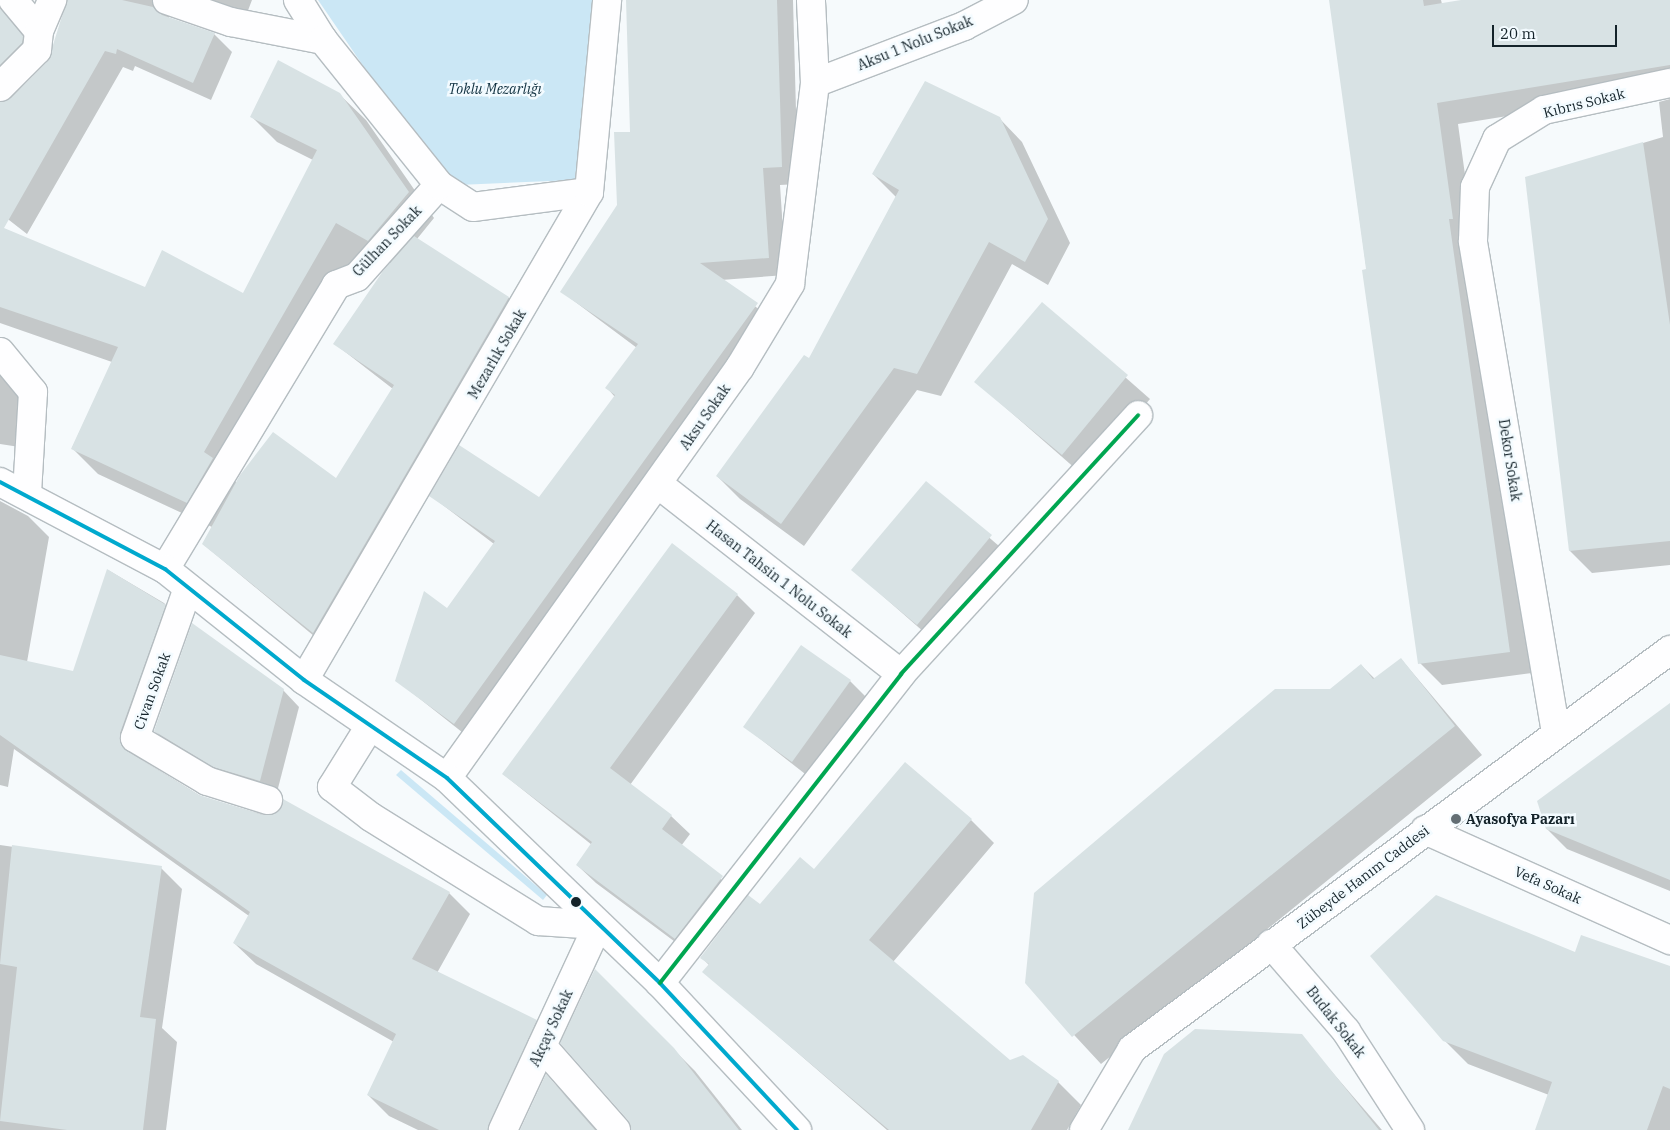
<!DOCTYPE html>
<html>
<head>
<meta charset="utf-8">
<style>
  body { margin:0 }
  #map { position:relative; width:1670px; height:1130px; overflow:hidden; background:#f6fafc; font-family:"IBM Plex Serif",serif }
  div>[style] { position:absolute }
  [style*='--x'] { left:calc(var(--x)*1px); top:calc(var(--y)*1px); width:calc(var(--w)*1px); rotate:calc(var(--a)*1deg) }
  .green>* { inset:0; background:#cbe7f5 }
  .shadow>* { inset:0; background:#0003 }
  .building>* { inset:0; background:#d8e2e4 }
  .roads { filter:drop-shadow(1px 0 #b5bdc1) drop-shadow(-1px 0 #b5bdc1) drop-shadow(0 1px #b5bdc1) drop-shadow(0 -1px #b5bdc1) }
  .pedestrian>* { height:28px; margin:-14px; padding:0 14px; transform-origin:14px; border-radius:14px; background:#fefeff }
  .minor>* { height:28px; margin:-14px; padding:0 14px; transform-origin:14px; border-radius:14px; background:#fefeff }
  .tertiary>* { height:28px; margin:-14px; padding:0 14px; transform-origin:14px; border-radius:14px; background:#fefeff }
  .bus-1>* { height:4px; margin:-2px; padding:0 2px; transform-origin:2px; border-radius:2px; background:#00a9ce }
  .bus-2>* { height:4px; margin:-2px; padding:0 2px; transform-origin:2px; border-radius:2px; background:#00a651 }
  .dots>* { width:14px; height:14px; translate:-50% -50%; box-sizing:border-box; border:2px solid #f3fbff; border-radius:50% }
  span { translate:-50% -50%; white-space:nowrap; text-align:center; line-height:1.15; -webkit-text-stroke:5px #f3fbff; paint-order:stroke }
  .street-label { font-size:14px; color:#14232a }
  .park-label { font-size:14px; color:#103140; font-style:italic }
  .poi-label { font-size:14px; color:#14232a; font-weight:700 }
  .left { translate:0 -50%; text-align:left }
  .scale { position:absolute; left:1492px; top:25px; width:125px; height:22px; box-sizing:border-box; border:2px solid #14232a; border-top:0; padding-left:6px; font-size:15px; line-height:18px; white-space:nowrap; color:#14232a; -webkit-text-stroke:4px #f3fbff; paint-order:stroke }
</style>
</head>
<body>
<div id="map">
  <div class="green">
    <i style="clip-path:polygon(318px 0,595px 0,575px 180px,458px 185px,366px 70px)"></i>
    <i style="clip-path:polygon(401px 770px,547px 895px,543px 900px,396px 775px)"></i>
  </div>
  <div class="shadow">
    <i style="clip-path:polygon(0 0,16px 13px,18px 28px,40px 55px,1px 102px,5px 103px,50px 61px,68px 0,252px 0,244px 21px,169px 12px,169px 18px,214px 34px,232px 52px,211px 100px,135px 66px,133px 71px,123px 67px,27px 234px,0 213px)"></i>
    <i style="clip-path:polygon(628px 0,793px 0,798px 184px,780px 185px,786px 275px,721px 280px,774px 321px,472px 740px,396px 680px,494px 544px,431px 496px,539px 499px,615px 397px,607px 388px,637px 348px,562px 292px,618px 206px,631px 133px)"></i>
    <i style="clip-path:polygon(1330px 0,1441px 0,1442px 4px,1469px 0,1670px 0,1670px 90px,1458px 124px,1474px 240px,1470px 241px,1532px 673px,1442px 685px,1420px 663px)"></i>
    <i style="clip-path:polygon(evenodd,339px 94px,366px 120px,434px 218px,417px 239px,509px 298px,527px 317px,332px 651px,203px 544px,212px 527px,98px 474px,72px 448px,112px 362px,0 323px,0 227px,146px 289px,243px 295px,313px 160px,277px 142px,251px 116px,339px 94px,363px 248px,391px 264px,335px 344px,393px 389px,337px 480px,237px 483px,230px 477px,363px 248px)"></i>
    <i style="clip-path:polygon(1670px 99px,1670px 565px,1592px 573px,1570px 551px,1526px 178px,1663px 137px,1659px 102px)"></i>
    <i style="clip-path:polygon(999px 118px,1022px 142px,1070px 243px,1048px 285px,1012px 264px,941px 396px,917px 390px,804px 546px,740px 499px,717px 476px,809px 360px,896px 197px,873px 174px)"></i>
    <i style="clip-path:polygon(1042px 304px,1150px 399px,1085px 477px,976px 382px)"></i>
    <i style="clip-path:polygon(0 362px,42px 424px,26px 448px,0 444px)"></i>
    <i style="clip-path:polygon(926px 483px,1014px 559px,941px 647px,853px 570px)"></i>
    <i style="clip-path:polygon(0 501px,28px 516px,49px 537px,27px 662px,74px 672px,108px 570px,164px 603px,185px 625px,142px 760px,202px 797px,271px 817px,449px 893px,470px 914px,437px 973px,536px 1021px,557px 1043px,517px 1130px,418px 1130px,389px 1116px,368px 1095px,394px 1042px,256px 964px,234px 943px,249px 916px,14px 749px,8px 787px,0 785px)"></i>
    <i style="clip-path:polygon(737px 595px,755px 613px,630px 785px,671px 816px,690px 834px,681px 846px,741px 896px,694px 956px,596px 883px,577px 865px,592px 845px,503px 774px)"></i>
    <i style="clip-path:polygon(1401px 659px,1482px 755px,1101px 1064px,1026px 983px,1330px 690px,1361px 665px,1375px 679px)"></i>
    <i style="clip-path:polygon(850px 681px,866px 697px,809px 777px,745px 727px)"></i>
    <i style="clip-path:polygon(283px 690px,299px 707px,276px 796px,231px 782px,171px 747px,155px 731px)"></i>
    <i style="clip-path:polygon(1670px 706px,1670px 891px,1567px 849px,1547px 829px)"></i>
    <i style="clip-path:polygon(971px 820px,994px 843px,893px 962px,1010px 1061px,1058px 1082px,1081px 1105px,1067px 1130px,887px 1130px,704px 972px,709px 965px,701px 957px,760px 906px,814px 870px)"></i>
    <i style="clip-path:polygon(0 845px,161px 868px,182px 889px,162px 1028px,177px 1042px,166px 1130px,0 1130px)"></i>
    <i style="clip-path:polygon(1575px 953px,1670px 967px,1670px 1130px,1537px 1130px,1549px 1095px,1468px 1064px,1444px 1040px)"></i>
    <i style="clip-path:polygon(616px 992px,695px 1071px,742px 1130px,631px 1130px)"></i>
    <i style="clip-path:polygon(1195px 1030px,1301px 1036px,1382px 1130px,1129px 1130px)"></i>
    <i style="clip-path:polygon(546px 1076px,567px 1097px,596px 1130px,522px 1130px)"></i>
  </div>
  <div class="building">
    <i style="clip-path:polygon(67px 0,122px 0,153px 7px,162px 15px,215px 33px,193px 83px,117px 49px,116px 54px,105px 51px,4px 228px,145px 287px,162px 250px,243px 293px,317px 150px,250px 117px,278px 60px,340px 93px,409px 192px,368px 241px,336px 223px,204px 452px,213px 458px,187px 503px,71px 449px,118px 347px,0 307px,0 102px,11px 98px,48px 61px)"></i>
    <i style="clip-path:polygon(626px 0,777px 0,782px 167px,763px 168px,769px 258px,700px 263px,758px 303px,454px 724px,395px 681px,424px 591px,447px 608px,495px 541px,429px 496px,459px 445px,539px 497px,615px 395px,605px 388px,638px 344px,560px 292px,617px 205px,614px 132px,630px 132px)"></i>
    <i style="clip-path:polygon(1329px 0,1423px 0,1424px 6px,1461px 0,1670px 0,1670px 65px,1437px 103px,1453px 219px,1449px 219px,1510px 652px,1418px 664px,1362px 270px,1366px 269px)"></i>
    <i style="clip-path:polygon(0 8px,23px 36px,22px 43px,0 65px)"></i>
    <i style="clip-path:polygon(925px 81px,1000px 117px,1048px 219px,1025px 262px,989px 242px,917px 374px,894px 368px,781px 524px,716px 476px,804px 355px,809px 358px,899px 190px,872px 174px)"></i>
    <i style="clip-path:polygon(1643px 142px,1670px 325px,1670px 541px,1569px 551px,1525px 177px)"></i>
    <i style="clip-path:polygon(414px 236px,509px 297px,313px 633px,202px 544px,240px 475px,273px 432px,336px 478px,394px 385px,333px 344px,383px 271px)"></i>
    <i style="clip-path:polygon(1042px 302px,1128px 375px,1062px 455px,974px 382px)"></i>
    <i style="clip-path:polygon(926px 481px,992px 535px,917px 625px,851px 570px)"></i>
    <i style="clip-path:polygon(672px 543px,738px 594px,610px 768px,672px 815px,662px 829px,723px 876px,675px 939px,576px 865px,592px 842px,502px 774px)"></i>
    <i style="clip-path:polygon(107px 569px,166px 605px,120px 733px,127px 751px,199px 795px,263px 815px,278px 812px,283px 799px,450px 892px,412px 959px,537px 1020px,488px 1130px,439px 1130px,367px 1095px,396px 1034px,233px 943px,250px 912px,0 735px,0 655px,73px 671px)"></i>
    <i style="clip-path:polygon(192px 623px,284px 689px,260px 781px,213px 767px,154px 731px)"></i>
    <i style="clip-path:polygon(801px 645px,851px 680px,792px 762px,743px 727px)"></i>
    <i style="clip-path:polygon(1401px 658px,1455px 726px,1072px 1037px,1025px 983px,1034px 893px,1275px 689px,1330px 689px,1361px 664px,1373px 679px)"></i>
    <i style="clip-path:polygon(1670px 703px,1670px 880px,1546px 829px,1537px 801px)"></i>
    <i style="clip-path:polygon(905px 762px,972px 819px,869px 940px,1010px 1060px,1023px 1055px,1059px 1081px,1031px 1130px,889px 1130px,702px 972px,709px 964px,700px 958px,748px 895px,760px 904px,800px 857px,814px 869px)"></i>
    <i style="clip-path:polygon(12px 845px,162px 866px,140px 1017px,156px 1019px,143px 1130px,67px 1130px,0 1121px,17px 967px,0 964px)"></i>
    <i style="clip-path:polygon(1436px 895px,1575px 952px,1581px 935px,1670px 966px,1670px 1089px,1663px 1086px,1647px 1130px,1535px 1130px,1552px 1082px,1443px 1041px,1370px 956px)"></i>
    <i style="clip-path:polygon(595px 969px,674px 1048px,739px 1130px,631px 1130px,628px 1120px,560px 1043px)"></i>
    <i style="clip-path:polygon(1195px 1029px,1302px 1034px,1379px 1130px,1128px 1130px,1164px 1054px)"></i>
    <i style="clip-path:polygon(546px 1074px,595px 1130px,520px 1130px)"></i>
  </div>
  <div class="roads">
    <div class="pedestrian">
      <i style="--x:336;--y:285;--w:22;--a:-21"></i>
      <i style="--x:357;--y:277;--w:123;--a:-48.3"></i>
      <i style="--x:439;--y:185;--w:40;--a:32.9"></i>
      <i style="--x:473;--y:207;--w:117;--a:-7.4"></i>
    </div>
    <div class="minor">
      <i style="--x:13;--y:0;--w:40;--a:50"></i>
      <i style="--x:167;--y:0;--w:68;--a:19"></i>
      <i style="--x:231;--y:22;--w:94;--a:11.1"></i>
      <i style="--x:298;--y:0;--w:47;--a:58"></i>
      <i style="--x:323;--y:40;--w:186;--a:51.3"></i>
      <i style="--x:815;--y:83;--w:160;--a:-20.9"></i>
      <i style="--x:964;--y:26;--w:56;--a:-27.5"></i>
      <i style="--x:0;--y:87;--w:52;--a:-45"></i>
      <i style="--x:37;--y:50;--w:19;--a:-84"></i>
      <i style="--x:39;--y:31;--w:34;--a:-67"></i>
      <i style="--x:0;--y:352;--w:52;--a:50.5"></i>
      <i style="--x:33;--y:392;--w:102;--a:93.4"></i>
      <i style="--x:658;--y:484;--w:308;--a:38"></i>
      <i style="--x:165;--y:569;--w:332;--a:-58.9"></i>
      <i style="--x:188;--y:588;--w:159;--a:109.5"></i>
      <i style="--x:135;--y:738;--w:84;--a:30.8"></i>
      <i style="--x:207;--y:781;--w:64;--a:17.3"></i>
      <i style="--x:304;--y:680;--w:565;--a:-59.71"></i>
      <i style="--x:589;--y:192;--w:193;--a:-84.6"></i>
      <i style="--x:370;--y:726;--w:72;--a:121.9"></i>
      <i style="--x:332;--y:787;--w:49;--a:37.6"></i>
      <i style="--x:371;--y:817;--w:197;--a:31.9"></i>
      <i style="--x:538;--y:921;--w:60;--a:3.8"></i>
      <i style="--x:598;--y:925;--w:226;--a:114.9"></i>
      <i style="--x:1556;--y:733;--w:499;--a:-99.6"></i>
      <i style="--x:1473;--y:241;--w:54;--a:-87.9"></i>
      <i style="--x:1475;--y:187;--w:53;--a:-65.4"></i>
      <i style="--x:1497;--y:139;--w:55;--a:-31.7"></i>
      <i style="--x:1544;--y:110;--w:129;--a:-12.1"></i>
      <i style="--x:447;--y:778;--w:505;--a:-54.52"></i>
      <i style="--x:740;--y:367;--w:97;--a:-58.9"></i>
      <i style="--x:790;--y:284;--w:203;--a:-82.9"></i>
      <i style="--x:815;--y:83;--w:83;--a:-92.8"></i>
      <i style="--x:1425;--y:830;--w:269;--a:24.2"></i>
      <i style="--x:1271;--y:944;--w:115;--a:49.2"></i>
      <i style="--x:1346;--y:1031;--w:118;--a:57.1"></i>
      <i style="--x:660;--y:983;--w:392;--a:-52"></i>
      <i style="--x:901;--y:674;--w:351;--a:-47.5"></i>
      <i style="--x:542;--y:1046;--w:112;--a:48.6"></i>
    </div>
    <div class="tertiary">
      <i style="--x:0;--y:482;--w:187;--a:27.8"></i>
      <i style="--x:165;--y:569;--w:178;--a:38.6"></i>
      <i style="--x:304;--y:680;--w:173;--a:34.4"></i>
      <i style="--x:447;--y:778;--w:296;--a:43.9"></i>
      <i style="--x:660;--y:983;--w:201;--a:47"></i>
      <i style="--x:1084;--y:1130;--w:94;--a:-59.3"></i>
      <i style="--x:1132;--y:1049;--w:670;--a:-36.56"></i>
    </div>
  </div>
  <div class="bus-1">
    <i style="--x:0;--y:482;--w:187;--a:27.8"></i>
    <i style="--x:165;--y:569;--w:178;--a:38.6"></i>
    <i style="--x:304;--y:680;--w:173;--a:34.4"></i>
    <i style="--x:447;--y:778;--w:296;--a:43.9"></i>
    <i style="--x:660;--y:983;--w:201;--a:47"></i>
  </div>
  <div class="bus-2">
    <i style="--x:660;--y:983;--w:392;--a:-52"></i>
    <i style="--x:901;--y:674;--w:351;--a:-47.5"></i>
  </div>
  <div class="dots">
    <i style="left:1456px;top:819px;background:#636e74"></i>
    <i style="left:576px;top:902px;background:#14232a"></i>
  </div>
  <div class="street-label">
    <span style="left:915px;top:43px;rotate:-22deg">Aksu 1 Nolu Sokak</span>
    <span style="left:1584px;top:103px;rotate:-14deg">Kıbrıs Sokak</span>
    <span style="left:387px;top:241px;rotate:-46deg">Gülhan Sokak</span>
    <span style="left:497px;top:354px;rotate:-60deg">Mezarlık Sokak</span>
    <span style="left:705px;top:417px;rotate:-55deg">Aksu Sokak</span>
    <span style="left:1510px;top:460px;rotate:81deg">Dekor Sokak</span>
    <span style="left:779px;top:579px;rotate:38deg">Hasan Tahsin 1 Nolu Sokak</span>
    <span style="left:152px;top:691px;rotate:-70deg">Civan Sokak</span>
    <span style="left:1363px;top:877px;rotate:-37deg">Zübeyde Hanım Caddesi</span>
    <span style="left:1548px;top:885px;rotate:24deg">Vefa Sokak</span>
    <span style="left:1336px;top:1022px;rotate:52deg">Budak Sokak</span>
    <span style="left:551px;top:1028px;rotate:-65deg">Akçay Sokak</span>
  </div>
  <div class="park-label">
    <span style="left:495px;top:89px">Toklu Mezarlığı</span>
  </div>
  <div class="poi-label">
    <span class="left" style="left:1466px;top:819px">Ayasofya Pazarı</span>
  </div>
  <div class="scale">20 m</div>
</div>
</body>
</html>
